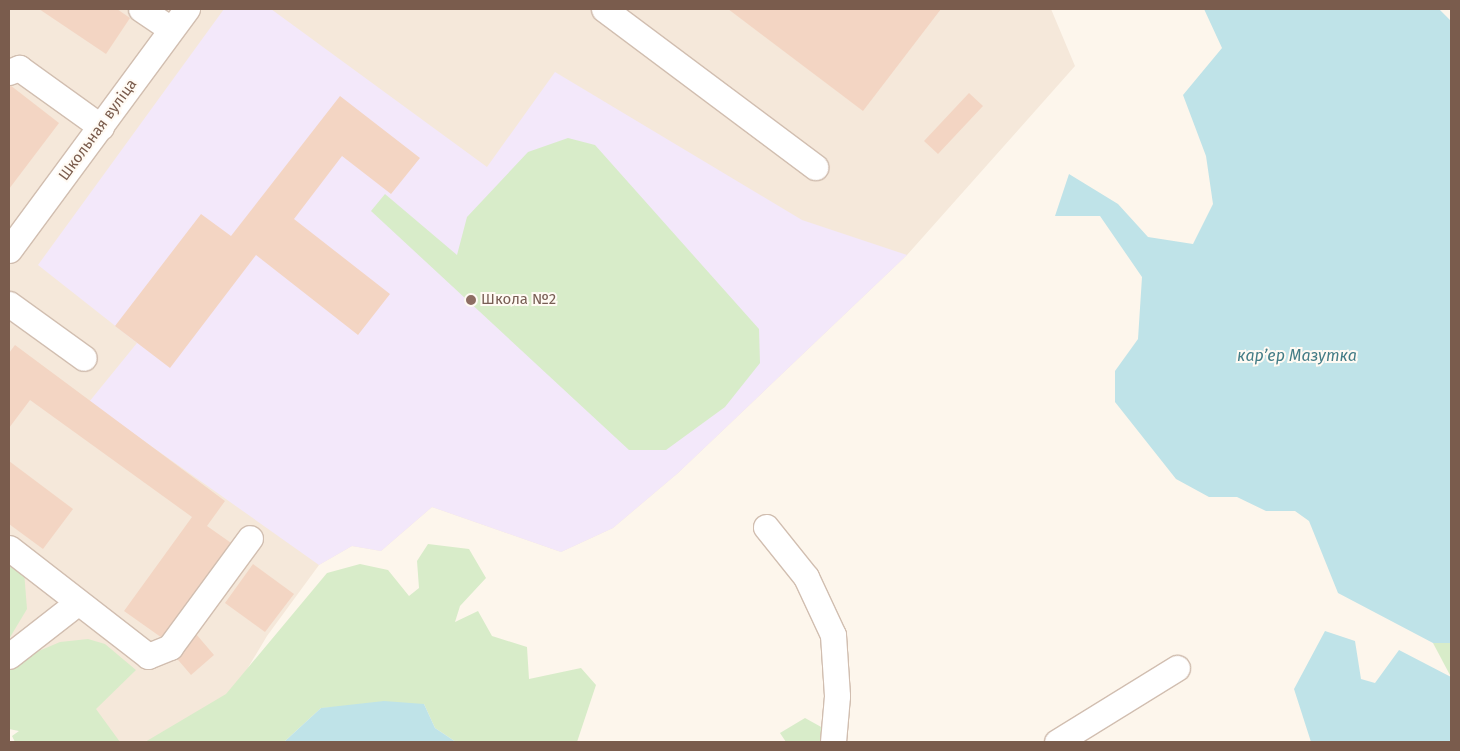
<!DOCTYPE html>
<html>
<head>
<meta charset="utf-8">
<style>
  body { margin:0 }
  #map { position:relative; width:1460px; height:751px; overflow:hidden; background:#fdf6ec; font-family:"Fira Sans",sans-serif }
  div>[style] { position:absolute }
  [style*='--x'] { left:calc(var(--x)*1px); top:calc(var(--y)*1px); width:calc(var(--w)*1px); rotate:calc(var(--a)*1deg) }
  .residential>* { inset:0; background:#f5e8da }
  .education>* { inset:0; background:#f3e8fa }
  .green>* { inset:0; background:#d8ecc9 }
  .water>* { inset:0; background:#bfe3e8 }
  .building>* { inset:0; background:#f3d5c3 }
  .roads { filter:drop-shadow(1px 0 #d1beb0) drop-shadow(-1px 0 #d1beb0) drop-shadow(0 1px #d1beb0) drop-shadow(0 -1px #d1beb0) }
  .minor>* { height:25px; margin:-12.5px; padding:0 12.5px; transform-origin:12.5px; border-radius:12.5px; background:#fff }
  .dots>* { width:14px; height:14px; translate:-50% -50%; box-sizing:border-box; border:2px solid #fffaf3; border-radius:50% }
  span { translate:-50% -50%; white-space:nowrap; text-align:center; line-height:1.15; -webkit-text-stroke:4px #fffaf3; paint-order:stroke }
  .street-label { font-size:15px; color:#7a5c4d }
  .education-label { font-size:15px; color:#785e54 }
  .left { translate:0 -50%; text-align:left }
  .water-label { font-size:16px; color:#437c86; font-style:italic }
  .frame { position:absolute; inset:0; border:10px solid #7a5c4d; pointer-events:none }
</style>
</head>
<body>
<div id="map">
  <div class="residential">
    <i style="clip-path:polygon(9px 9px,1051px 9px,1075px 66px,907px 255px,678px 473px,613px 528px,561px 552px,432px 507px,381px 551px,352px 546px,319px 565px,267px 636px,219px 716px,184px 742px,47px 742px,9px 693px)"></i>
  </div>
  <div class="education">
    <i style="clip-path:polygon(224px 9px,271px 9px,487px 167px,555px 72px,802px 220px,907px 255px,678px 473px,613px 528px,561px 552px,432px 507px,381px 551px,352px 546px,319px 565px,89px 402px,137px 343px,38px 265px)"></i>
  </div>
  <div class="green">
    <i style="clip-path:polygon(568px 138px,595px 145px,759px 329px,760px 363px,725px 407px,666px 450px,629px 450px,371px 211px,385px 194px,457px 255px,467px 217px,528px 152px)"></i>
    <i style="clip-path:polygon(428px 544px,469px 549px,486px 578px,460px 606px,455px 622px,478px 611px,492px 636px,527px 647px,529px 679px,581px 668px,596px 685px,577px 742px,456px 742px,435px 728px,424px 704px,321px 708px,284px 742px,145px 742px,226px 694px,327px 573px,360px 564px,388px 570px,409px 596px,419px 588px,417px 561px)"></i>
    <i style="clip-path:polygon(9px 560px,24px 571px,27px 609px,9px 639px)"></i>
    <i style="clip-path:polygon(88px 639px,105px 644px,136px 670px,96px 709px,120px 742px,15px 742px,12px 736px,19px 731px,9px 729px,9px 670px,27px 656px,60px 642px)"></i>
    <i style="clip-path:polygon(1433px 643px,1451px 643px,1451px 677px)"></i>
    <i style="clip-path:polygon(805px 718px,823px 728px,824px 742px,786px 742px,780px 733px)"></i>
  </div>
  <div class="water">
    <i style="clip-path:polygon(1204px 9px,1439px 9px,1451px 21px,1451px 643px,1433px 643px,1338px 593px,1309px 521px,1295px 511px,1266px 511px,1237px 497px,1209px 497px,1176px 479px,1115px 402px,1115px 371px,1138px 339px,1142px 277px,1100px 216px,1055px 216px,1069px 174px,1118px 204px,1148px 237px,1193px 244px,1213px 204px,1206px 156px,1183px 95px,1222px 48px)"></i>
    <i style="clip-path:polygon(1325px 631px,1355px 641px,1361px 679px,1375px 683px,1399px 650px,1451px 677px,1451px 742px,1311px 742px,1294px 689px)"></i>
    <i style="clip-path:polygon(384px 701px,424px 704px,435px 728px,456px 742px,284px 742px,321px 708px)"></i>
  </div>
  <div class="building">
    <i style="clip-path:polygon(39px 9px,117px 9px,130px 18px,106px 54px)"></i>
    <i style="clip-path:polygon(728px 9px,941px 9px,863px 111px)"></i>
    <i style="clip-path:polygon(10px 85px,59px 123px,9px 189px,9px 86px)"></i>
    <i style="clip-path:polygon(969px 93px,983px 106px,938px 154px,924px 141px)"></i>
    <i style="clip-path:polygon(340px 96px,420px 158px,391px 194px,342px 156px,294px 219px,390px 294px,358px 335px,256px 255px,170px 368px,115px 326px,201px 214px,231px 236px)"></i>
    <i style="clip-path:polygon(15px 345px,225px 501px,207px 526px,234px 545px,165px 640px,124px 611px,192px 517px,30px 400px,9px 428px,9px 353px)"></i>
    <i style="clip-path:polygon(9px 461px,73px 509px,43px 549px,9px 524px)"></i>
    <i style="clip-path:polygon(253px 564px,294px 594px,265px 632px,225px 603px)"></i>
    <i style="clip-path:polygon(196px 634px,214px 655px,191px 675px,173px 654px)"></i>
  </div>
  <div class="roads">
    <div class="minor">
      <i style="--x:141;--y:9;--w:36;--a:34"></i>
      <i style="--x:604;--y:9;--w:264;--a:36.8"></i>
      <i style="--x:9;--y:72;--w:11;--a:-22"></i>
      <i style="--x:19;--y:68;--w:101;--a:35.7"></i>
      <i style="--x:9;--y:250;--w:300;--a:-53.6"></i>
      <i style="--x:9;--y:304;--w:92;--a:35.8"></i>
      <i style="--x:766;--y:527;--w:64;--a:51.3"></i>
      <i style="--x:806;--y:577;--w:64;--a:65"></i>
      <i style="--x:833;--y:635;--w:61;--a:86.2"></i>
      <i style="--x:837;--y:696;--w:46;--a:95"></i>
      <i style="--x:9;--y:548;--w:176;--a:37.8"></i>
      <i style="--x:148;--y:656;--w:24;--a:-22"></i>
      <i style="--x:170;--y:647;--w:135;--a:-53.7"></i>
      <i style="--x:9;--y:656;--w:86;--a:-37.9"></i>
      <i style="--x:1057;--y:742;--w:141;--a:-31.7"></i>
    </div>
  </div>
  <div class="dots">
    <i style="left:471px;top:300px;background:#8d6e63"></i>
  </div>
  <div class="street-label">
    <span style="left:98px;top:130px;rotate:-54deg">Школьная вуліца</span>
  </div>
  <div class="education-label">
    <span class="left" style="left:481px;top:300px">Школа №2</span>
  </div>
  <div class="water-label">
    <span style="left:1297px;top:356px">карʼер Мазутка</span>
  </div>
  <div class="frame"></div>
</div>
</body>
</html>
